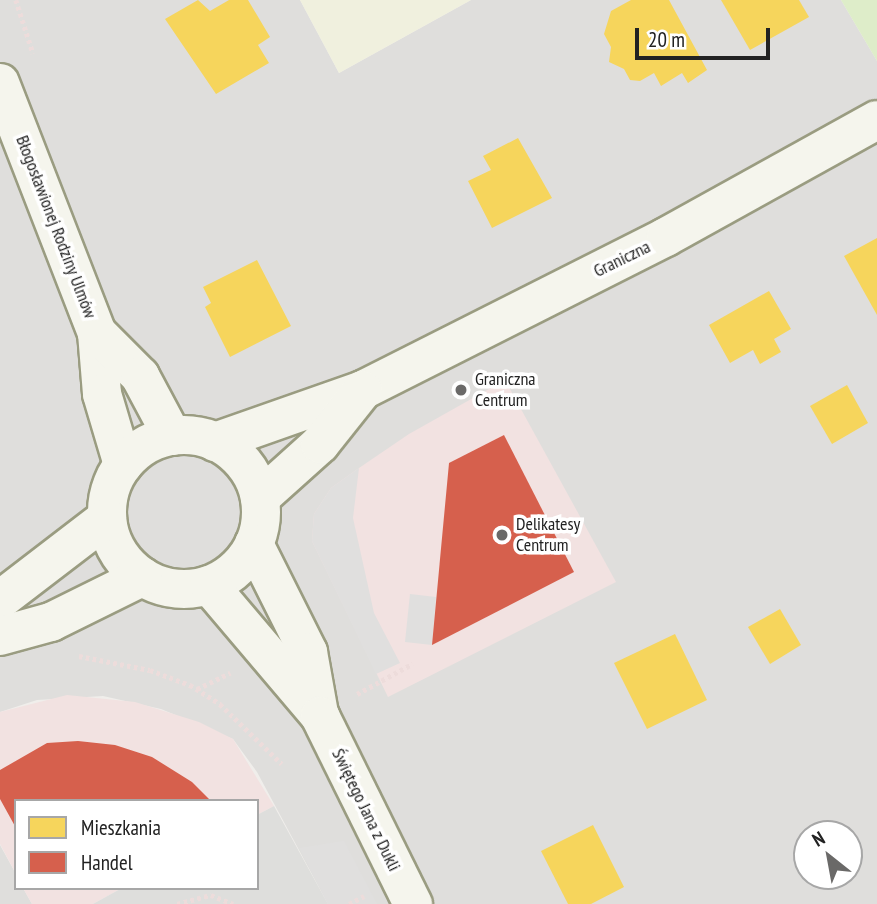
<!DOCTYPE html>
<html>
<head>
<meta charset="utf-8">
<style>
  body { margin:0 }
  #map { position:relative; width:877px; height:904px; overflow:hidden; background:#f0eeeb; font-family:"PT Sans Narrow",sans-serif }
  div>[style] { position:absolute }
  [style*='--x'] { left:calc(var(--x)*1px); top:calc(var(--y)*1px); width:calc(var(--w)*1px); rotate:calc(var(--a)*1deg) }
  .residential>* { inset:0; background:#dfdedc }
  .commercial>* { inset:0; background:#f2e2e1 }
  .religious>* { inset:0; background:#dededc }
  .farmland>* { inset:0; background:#f0f0de }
  .grass>* { inset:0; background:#deedc9 }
  .parking>* { inset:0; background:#e0dfde }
  .homes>* { inset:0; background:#f6d55c }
  .shops>* { inset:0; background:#d6604d }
  .path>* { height:4.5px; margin-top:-2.25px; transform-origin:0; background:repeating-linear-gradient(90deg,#eddcdb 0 3.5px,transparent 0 7px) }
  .roads { filter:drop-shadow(2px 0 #9a9c81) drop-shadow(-2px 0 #9a9c81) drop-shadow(0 2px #9a9c81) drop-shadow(0 -2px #9a9c81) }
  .secondary>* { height:38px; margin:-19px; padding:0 19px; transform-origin:19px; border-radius:19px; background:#f5f5ed }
  .secondary>.ring { margin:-19px; padding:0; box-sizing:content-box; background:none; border:38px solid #f5f5ed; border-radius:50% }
  .dots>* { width:19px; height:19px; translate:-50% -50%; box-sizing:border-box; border:4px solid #fff; border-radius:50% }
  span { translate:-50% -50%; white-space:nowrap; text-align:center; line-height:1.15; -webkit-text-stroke:7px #fff; paint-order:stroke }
  .street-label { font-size:18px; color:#222 }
  .poi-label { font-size:18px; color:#222 }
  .left { translate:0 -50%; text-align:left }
  .legend { position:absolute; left:14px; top:799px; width:245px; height:91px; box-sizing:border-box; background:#fff; border:2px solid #a7a7a7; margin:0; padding:9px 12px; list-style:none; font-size:21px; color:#222 }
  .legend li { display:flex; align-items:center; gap:14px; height:35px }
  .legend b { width:35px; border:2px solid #a7a7a7 }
  .north { position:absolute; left:793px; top:820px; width:70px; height:70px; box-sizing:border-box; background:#fff; border:2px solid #a7a7a7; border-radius:50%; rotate:329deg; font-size:19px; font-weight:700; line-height:28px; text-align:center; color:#222 }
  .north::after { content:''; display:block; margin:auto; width:24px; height:32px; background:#6a6968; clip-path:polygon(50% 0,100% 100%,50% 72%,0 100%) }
  .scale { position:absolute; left:635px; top:28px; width:135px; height:32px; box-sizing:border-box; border:4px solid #222; border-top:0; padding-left:9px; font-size:21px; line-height:24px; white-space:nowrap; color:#222; -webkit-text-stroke:5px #fff; paint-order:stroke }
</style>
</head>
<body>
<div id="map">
  <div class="residential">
    <i style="clip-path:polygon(evenodd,0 0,300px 0,339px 73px,471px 0,841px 0,877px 61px,877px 904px,328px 904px,257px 772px,233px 739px,161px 709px,103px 696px,37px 700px,0 712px,0 0,807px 834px,849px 834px,849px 876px,807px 876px,807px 834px)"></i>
    <i style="clip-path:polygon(0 845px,16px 874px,16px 888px,23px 888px,32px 904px,0 904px)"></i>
  </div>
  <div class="commercial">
    <i style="clip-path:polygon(505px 380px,616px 582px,388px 697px,312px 541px,314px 514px,331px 488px,359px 468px,409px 434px)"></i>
    <i style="clip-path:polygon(67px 695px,135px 702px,199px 722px,233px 739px,274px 806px,257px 815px,257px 801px,16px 801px,16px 874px,0 844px,0 712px)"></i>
    <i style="clip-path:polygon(23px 888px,122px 888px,93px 904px,32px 904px)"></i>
  </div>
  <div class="religious">
    <i style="clip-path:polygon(274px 806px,328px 904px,93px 904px,122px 888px,257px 888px,257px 815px)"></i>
  </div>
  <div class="farmland">
    <i style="clip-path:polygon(300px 0,471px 0,339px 73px)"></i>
  </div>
  <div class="grass">
    <i style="clip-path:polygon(841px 0,877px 0,877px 61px)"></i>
  </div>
  <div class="parking">
    <i style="clip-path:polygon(359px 468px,353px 518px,374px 613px,400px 663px,376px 674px,312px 541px,314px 514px,331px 488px)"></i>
    <i style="clip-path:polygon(410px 594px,436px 597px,432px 645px,405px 642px)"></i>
    <i style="clip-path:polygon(343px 841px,344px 841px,377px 904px,328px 904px,299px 848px)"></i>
  </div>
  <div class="homes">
    <i style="clip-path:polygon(198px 0,210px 11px,229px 0,248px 0,270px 37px,258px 45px,269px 63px,216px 94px,165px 19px)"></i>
    <i style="clip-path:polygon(631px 0,669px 0,707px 70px,688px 83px,682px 73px,661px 86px,654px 73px,640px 81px,630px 80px,624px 69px,609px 62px,611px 47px,604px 34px,611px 11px)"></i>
    <i style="clip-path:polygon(721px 0,799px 0,809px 17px,750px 50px)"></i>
    <i style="clip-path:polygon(518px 138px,552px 198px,492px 228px,468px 181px,491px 170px,483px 156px)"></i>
    <i style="clip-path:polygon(877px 238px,877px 315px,844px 256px)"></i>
    <i style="clip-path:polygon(257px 260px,291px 326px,230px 357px,205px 307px,211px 303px,203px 287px)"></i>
    <i style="clip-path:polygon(769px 291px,791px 329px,774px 339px,781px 352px,760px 364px,753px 350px,730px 363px,709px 325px)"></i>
    <i style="clip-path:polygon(847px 385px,868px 423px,832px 444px,810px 406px)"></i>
    <i style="clip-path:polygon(780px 609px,801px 645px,770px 664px,748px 627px)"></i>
    <i style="clip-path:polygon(675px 634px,707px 700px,647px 729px,614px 663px)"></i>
    <i style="clip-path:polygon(593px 825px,624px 887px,591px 904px,568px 904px,541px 851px)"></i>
  </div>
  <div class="shops">
    <i style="clip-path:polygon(504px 435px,574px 572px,432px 645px,449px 463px)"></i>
    <i style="clip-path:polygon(78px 741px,115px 745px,152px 757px,192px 782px,211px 801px,16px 801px,16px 828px,0 799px,0 770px,47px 743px)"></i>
  </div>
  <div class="path">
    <i style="--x:16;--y:0;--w:56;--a:72.2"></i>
    <i style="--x:79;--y:656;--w:72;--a:11.2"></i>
    <i style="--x:150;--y:670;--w:43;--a:20.6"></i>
    <i style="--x:190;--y:685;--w:36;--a:32"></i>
    <i style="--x:220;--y:704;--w:86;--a:44.1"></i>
    <i style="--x:197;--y:689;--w:37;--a:-26"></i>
    <i style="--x:357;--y:694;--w:63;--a:-28.6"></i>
    <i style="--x:177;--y:904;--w:35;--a:-15"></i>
    <i style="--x:211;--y:895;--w:24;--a:22"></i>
    <i style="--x:349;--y:904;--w:17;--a:-28"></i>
  </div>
  <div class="roads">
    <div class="secondary">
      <i style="--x:0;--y:83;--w:268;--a:68.8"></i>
      <i style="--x:97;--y:333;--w:61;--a:85.3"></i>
      <i style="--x:102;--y:394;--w:74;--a:73.5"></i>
      <i style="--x:97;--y:333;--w:61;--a:45"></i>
      <i style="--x:140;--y:376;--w:68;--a:61.9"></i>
      <i class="ring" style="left:107px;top:435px;width:116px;height:116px"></i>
      <i style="--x:215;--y:442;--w:157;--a:-19.4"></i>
      <i style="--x:363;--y:390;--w:339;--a:-26.8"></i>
      <i style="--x:666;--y:237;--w:241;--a:-29"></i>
      <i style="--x:260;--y:498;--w:81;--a:-42"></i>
      <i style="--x:320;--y:444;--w:69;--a:-51.5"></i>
      <i style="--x:254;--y:544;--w:121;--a:63.4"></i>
      <i style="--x:308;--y:652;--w:63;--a:79.9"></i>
      <i style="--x:209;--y:585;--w:172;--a:49.7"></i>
      <i style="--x:320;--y:716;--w:210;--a:63.7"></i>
      <i style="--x:0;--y:600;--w:135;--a:-37.5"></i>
      <i style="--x:0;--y:636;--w:53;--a:-15.4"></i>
      <i style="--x:51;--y:622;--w:102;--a:-26.3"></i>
    </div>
  </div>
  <div class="dots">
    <i style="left:461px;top:390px;background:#6a6968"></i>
    <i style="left:502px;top:535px;background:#6a6968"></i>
  </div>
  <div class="street-label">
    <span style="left:56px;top:227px;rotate:69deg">Błogosławionej Rodziny Ulmów</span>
    <span style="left:622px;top:259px;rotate:-26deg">Graniczna</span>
    <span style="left:366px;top:810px;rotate:64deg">Świętego Jana z Dukli</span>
  </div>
  <div class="poi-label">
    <span class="left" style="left:475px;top:390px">Graniczna<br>Centrum</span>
    <span class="left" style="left:516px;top:535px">Delikatesy<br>Centrum</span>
  </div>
  <ul class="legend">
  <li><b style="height:19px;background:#f6d55c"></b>Mieszkania</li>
  <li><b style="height:19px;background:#d6604d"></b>Handel</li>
  </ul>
  <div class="north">N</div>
  <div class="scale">20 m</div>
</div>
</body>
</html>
